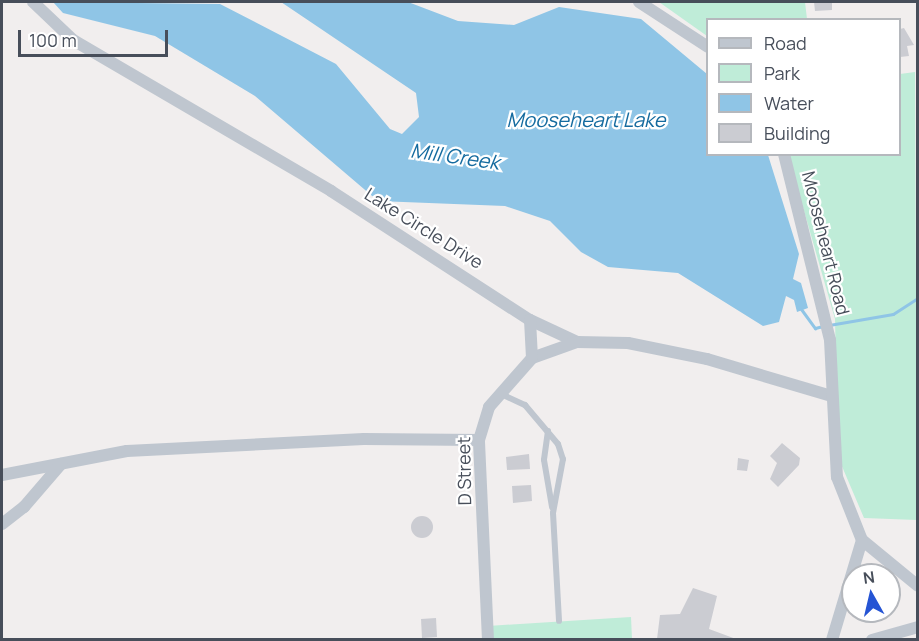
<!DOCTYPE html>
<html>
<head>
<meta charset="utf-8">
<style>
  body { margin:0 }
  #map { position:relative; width:919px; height:641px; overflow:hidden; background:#f1eeee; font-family:Manrope,sans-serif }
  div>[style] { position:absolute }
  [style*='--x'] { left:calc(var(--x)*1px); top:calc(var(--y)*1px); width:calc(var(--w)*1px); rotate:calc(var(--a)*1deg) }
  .green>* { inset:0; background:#bfecd8 }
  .water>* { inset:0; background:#8fc5e6 }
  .stream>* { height:3px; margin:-1.5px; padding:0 1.5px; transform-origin:1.5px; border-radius:1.5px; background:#8fc5e6 }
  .building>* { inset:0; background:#cbccd2 }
  .round { border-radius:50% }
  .service>* { height:6px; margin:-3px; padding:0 3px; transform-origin:3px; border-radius:3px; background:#bfc6cf }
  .minor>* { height:12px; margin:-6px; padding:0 6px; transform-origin:6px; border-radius:6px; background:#bfc6cf }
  span { translate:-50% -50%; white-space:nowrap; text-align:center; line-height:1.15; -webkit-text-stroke:4.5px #fff; paint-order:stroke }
  .street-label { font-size:18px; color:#474e5a }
  .water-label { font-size:20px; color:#156b9f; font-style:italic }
  .frame { position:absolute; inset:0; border:3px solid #474e5a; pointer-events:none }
  .legend { position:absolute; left:706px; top:18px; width:195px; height:138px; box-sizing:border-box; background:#fff; border:2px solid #b5b8bd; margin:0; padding:8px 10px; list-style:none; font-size:18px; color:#474e5a }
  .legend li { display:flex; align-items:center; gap:12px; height:30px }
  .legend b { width:30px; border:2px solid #b5b8bd }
  .north { position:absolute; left:841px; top:563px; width:60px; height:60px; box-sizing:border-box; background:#fff; border:2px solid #b5b8bd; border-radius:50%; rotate:352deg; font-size:16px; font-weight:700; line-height:24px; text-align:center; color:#474e5a }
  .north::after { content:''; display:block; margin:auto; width:21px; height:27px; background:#2554d4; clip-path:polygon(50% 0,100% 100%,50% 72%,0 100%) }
  .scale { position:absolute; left:18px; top:30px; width:150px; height:27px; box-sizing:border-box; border:3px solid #474e5a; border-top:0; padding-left:8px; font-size:18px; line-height:21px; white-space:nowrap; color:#474e5a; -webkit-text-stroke:4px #fff; paint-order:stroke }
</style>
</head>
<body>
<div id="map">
  <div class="green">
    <i style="clip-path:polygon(659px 2px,805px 2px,807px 19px,708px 20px,707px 36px)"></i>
    <i style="clip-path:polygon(915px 72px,917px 520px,864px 518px,838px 457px,835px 319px,788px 155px,900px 154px,900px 74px)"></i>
    <i style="clip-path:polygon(631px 617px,632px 639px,488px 639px,488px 626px)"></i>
  </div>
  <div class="water">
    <i style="clip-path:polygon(53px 2px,220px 4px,336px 64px,390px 129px,402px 134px,419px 117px,416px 93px,281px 2px,408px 2px,458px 21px,514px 25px,559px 7px,641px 19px,707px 74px,708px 154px,768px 155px,799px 254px,793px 279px,801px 283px,808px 308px,797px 312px,794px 300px,786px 296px,779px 322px,763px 326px,678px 273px,608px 267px,581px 252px,550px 221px,505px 206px,378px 201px,255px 96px,155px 36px,63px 13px)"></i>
  </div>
  <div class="stream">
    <i style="--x:801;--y:309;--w:24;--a:54"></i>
    <i style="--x:815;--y:328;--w:8;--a:-14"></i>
    <i style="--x:829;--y:325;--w:65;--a:-9.8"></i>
    <i style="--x:893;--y:314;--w:30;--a:-33"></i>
  </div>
  <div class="building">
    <i style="clip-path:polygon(814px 2px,832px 2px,832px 10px,815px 11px)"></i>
    <i style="clip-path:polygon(904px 28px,914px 45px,907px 46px,909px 56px,900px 57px,900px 29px)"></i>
    <i style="clip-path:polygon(782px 443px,800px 458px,799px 465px,778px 487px,770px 479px,777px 463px,770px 456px)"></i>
    <i style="clip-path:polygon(529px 454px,530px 469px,507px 470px,506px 457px)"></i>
    <i style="clip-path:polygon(738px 458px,749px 460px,747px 471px,737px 470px)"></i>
    <i style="clip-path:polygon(531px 485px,532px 501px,513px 503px,512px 486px)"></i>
    <i class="round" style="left:411px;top:516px;width:22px;height:22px"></i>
    <i style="clip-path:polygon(693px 588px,717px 596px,709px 629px,736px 639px,657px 639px,660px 615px,680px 614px)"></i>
    <i style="clip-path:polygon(436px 618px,437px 637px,422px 638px,421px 619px)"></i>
  </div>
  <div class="service">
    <i style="--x:499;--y:393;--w:29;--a:25"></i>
    <i style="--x:525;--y:405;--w:51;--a:49.8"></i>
    <i style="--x:558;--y:444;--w:16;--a:72"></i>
    <i style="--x:563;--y:459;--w:55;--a:100.5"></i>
    <i style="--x:553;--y:513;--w:108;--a:86.8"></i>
    <i style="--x:548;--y:431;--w:29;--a:98"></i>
    <i style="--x:544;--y:460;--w:48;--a:80.3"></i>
  </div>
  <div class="minor">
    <i style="--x:33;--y:2;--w:55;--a:43.5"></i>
    <i style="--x:73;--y:40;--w:299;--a:30.3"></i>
    <i style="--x:331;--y:191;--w:237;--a:33"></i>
    <i style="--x:530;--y:320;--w:52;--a:25.1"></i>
    <i style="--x:577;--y:342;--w:51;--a:1.1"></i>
    <i style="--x:628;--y:343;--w:81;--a:11.4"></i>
    <i style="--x:707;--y:359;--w:129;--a:16.6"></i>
    <i style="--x:639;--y:2;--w:82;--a:33.1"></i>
    <i style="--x:784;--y:154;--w:192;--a:76.1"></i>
    <i style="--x:830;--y:340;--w:137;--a:87.1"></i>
    <i style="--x:837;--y:477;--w:68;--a:68.4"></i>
    <i style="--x:862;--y:540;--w:72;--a:39.4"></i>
    <i style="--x:532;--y:358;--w:48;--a:-19.6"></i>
    <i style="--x:2;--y:475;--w:127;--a:-10.9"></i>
    <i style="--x:127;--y:451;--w:237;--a:-2.9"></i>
    <i style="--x:364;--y:439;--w:115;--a:0.5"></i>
    <i style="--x:2;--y:524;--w:28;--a:-38"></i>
    <i style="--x:24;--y:507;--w:57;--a:-49.3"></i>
    <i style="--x:488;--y:640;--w:200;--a:-92.6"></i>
    <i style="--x:479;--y:440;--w:34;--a:-73"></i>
    <i style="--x:489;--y:407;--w:65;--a:-48.7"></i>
    <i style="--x:532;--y:358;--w:38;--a:-93"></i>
    <i style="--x:832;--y:640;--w:104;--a:-73.3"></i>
    <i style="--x:872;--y:640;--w:48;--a:-15.8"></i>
  </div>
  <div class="street-label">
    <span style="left:424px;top:228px;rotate:32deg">Lake Circle Drive</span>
    <span style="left:826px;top:243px;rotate:76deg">Mooseheart Road</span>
    <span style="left:464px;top:471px;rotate:-91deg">D Street</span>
  </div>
  <div class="water-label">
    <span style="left:586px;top:119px">Mooseheart Lake</span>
    <span style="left:455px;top:156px;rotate:8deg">Mill Creek</span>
  </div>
  <div class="frame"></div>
  <ul class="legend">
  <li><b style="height:8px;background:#bfc6cf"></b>Road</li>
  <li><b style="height:16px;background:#bfecd8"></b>Park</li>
  <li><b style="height:16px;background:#8fc5e6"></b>Water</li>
  <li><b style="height:16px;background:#cbccd2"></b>Building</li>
  </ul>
  <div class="north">N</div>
  <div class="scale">100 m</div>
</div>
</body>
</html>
